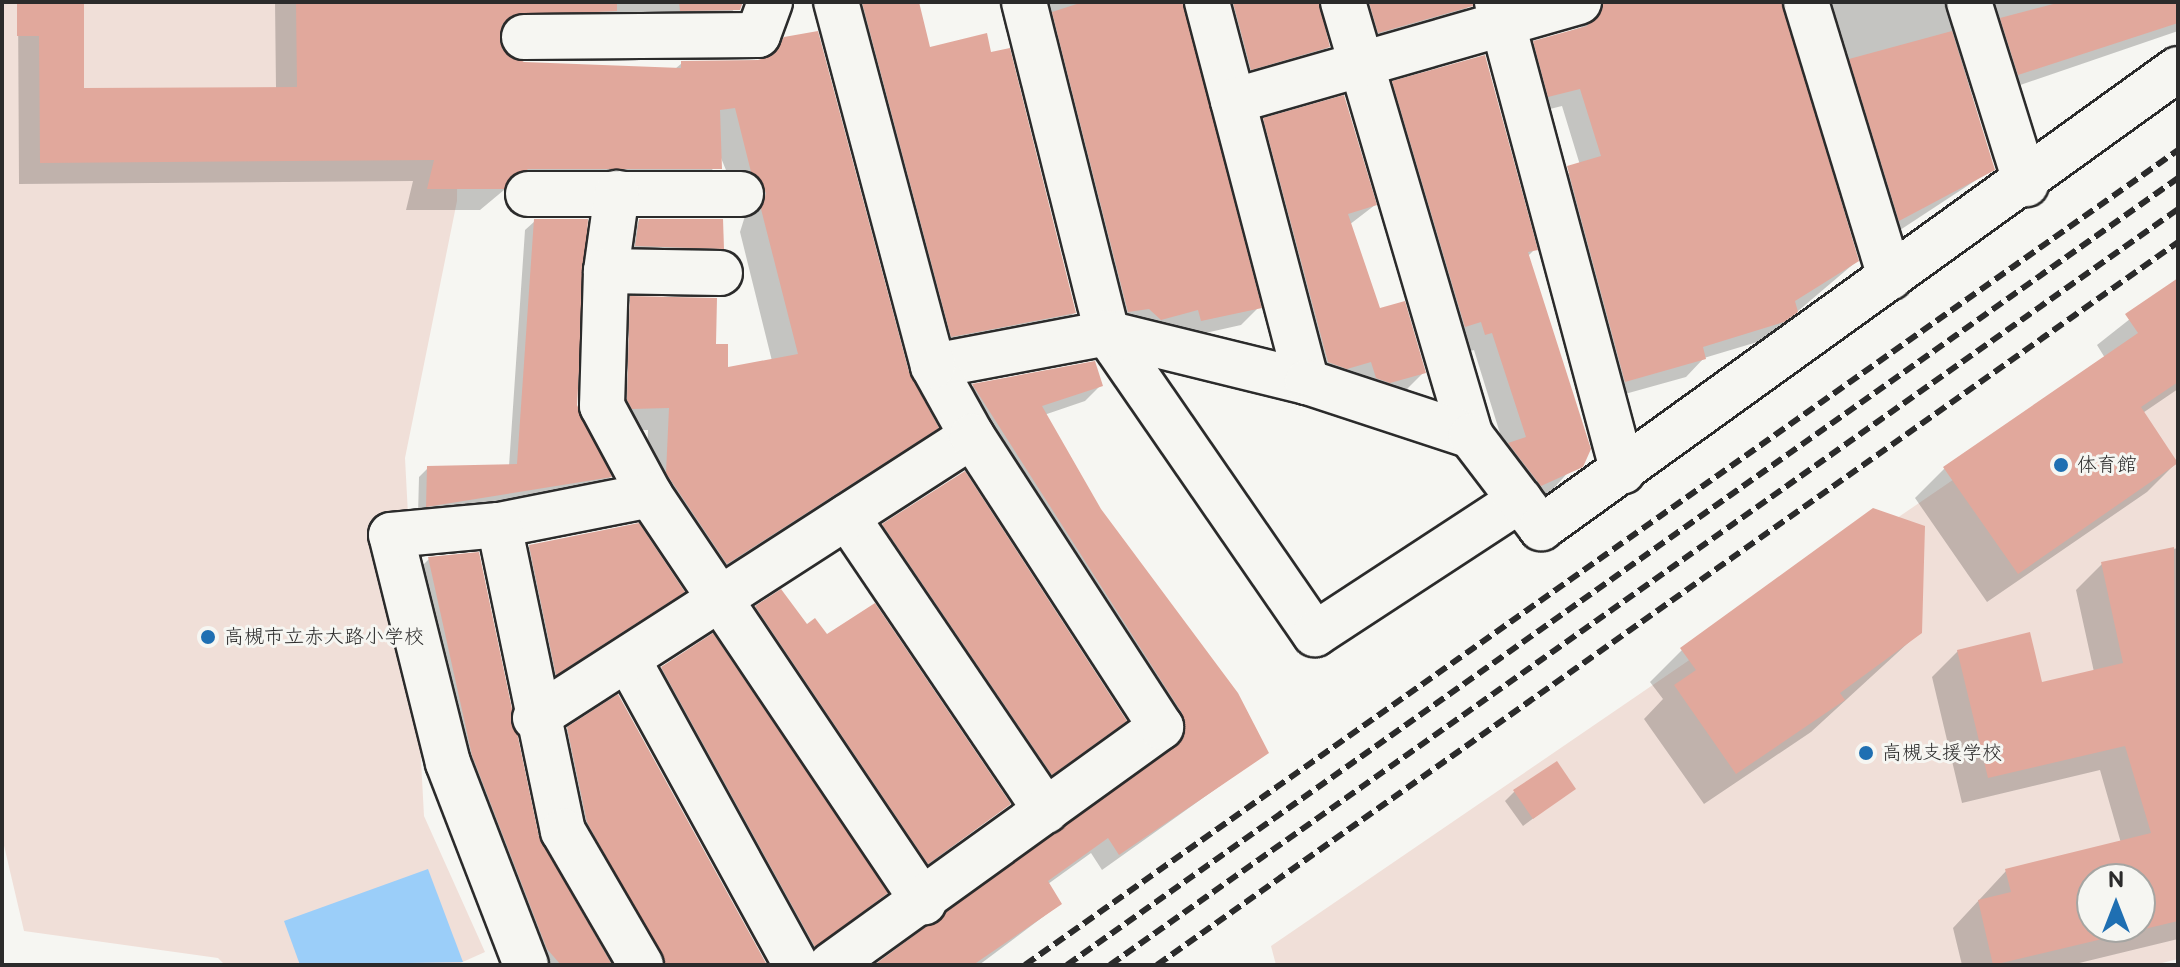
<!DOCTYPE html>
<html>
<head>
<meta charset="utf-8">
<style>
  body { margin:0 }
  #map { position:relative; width:2180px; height:967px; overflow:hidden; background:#f6f6f2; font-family:"Balsamiq Sans","Klee One",sans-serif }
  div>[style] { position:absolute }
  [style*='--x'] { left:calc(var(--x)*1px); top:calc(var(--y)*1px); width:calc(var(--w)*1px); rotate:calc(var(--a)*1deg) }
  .built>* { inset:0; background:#f0dfd8 }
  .water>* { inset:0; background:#9bcef9 }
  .shadow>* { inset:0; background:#0003 }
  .building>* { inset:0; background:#e1a89c }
  .roads { filter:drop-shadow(2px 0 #2b2b2b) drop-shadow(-2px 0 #2b2b2b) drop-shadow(0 2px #2b2b2b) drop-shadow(0 -2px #2b2b2b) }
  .minor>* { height:44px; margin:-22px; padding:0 22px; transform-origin:22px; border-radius:22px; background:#f6f6f2 }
  .rail>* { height:6px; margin-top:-3px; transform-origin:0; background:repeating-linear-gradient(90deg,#2b2b2b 0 12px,transparent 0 18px) }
  .dots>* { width:22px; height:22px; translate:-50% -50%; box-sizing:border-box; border:4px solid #f6f6f2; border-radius:50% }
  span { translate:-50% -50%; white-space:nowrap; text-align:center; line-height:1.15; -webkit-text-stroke:6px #f6f6f2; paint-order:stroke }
  .poi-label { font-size:20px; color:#2b2b2b }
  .left { translate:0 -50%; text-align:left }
  .frame { position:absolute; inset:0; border:4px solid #2b2b2b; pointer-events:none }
  .north { position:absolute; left:2076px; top:863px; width:80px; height:80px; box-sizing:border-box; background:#f6f6f2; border:2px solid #a5a5a2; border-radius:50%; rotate:0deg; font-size:22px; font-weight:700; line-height:32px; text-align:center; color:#2b2b2b }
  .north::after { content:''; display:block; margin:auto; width:28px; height:36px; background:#1f6fb2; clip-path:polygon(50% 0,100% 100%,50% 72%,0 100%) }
</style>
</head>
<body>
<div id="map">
  <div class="built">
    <i style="clip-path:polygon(2px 2px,459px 2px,457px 201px,405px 458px,424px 816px,485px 952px,456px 965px,225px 965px,218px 958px,24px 931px,2px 837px)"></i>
    <i style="clip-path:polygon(evenodd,2178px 326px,2178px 959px,2154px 965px,1276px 965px,1271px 946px,2178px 326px,2092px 879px,2140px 879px,2140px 927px,2092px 927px,2092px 879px)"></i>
  </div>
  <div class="water">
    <i style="clip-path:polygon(428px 869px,463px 962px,300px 965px,284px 921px)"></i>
  </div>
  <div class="shadow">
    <i style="clip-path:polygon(18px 2px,82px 2px,82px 90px,276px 89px,275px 2px,740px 2px,716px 31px,496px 36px,510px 60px,523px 64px,675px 69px,682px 63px,763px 61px,785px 39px,907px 373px,936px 427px,914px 449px,704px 585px,645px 495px,648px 430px,610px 430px,609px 321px,631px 298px,714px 346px,726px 369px,772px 361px,740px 232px,745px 216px,721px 158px,697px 190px,504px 190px,480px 210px,406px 210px,413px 181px,19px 184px)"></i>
    <i style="clip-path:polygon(853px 2px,917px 2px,929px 49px,990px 54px,1074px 313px,1057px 329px,935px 353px)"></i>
    <i style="clip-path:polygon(1025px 2px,1181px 2px,1259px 307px,1241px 325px,1183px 338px,1180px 327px,1142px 338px,1109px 330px)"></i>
    <i style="clip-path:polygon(1202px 2px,1318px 2px,1328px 47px,1310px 65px,1233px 87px)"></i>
    <i style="clip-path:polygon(1341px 2px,1472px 2px,1452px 24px,1360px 51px)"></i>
    <i style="clip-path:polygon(1578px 2px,1782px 2px,1857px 261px,1764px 340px,1704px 358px,1686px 377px,1607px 399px,1550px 186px,1580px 165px,1562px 106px,1530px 114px,1516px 61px,1534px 43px,1582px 27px)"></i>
    <i style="clip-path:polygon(1800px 2px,1945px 2px,1993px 169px,1894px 234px)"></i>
    <i style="clip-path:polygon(1968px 2px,2178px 2px,2178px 31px,2000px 92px)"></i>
    <i style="clip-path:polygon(1394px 83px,1535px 249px,1527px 257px,1589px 449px,1546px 497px,1522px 504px,1474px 350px,1467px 352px,1375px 102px)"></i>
    <i style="clip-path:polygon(1264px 120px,1375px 205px,1349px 225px,1378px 310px,1424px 372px,1405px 391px,1370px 401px,1327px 386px,1246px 139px)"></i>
    <i style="clip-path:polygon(535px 221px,575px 406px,610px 477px,601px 486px,418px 515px,419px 477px,428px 468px,509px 466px,525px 230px)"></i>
    <i style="clip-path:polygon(639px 221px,722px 248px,706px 264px,620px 262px,623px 237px)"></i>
    <i style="clip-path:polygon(2178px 281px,2178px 389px,2103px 440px,2177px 462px,2147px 492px,1987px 602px,1915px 498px,1944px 469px,2105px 358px,2097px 345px)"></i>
    <i style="clip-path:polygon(1094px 363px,1101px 385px,1085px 401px,1044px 415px,1099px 511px,1266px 753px,1102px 870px,1091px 853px,1048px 884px,1060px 904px,979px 965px,876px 965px,1168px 751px,957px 402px,973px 386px)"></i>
    <i style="clip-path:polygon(883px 525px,1124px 720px,1041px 784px,873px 536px)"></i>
    <i style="clip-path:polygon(530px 546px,682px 591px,547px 682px,521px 556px)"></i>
    <i style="clip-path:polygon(evenodd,2178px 548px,2178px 939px,2071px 965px,1962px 965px,1953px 928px,2006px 871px,2121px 843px,2100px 770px,1962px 803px,1932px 677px,1958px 651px,2041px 685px,2094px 672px,2076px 590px,2102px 564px,2178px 548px,2092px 879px,2140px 879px,2140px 927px,2092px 927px,2092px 879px)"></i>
    <i style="clip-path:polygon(429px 559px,537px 837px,613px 965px,531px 965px,413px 575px)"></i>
    <i style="clip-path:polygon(756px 607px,827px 637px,1009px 804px,916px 874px,745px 619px)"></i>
    <i style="clip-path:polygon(1920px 632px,1811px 732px,1704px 804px,1644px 719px,1663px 699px,1650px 682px,1682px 650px)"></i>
    <i style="clip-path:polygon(662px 668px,885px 893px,802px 957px,649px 681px)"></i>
    <i style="clip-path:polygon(568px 729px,765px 965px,642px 965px,552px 745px)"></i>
    <i style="clip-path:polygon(1574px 788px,1523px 826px,1505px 801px,1514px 792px)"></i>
  </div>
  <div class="building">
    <i style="clip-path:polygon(17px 2px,84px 2px,84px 88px,297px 87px,296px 2px,617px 2px,617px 11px,511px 16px,502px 25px,502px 49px,524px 62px,681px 68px,681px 61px,758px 60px,773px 55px,784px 37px,818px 31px,909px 372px,939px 428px,727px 564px,666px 473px,669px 408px,632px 409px,627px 400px,630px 296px,717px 298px,716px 344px,728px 344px,728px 367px,798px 354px,761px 209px,766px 193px,751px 172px,735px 108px,720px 110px,722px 169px,528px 169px,504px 189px,427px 189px,434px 160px,40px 163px,39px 36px,17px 36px)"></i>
    <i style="clip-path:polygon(679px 2px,743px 2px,740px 10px,680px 11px)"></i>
    <i style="clip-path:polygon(862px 2px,919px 2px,930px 47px,987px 33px,991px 52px,1010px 48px,1076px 313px,951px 337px)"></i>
    <i style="clip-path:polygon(1083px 2px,1183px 2px,1262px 308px,1201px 321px,1198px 310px,1161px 320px,1149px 309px,1128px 312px,1052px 12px)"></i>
    <i style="clip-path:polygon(1233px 2px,1319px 2px,1330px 47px,1251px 70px)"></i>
    <i style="clip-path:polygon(1369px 2px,1473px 2px,1473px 6px,1378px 33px)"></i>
    <i style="clip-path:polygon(1603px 2px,1782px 2px,1859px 261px,1795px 301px,1798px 312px,1784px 322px,1703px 347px,1706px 359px,1625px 382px,1567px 166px,1601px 156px,1580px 89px,1548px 97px,1533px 41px,1587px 26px)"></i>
    <i style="clip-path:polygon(2061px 2px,2178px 2px,2178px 23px,2018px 75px,2000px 18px)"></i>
    <i style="clip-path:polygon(1952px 31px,1995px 170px,1899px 221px,1849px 59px)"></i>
    <i style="clip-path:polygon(1485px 55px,1538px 250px,1528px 252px,1591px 449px,1583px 467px,1541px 486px,1508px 443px,1526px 437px,1492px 333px,1485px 335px,1481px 322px,1465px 327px,1392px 81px)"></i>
    <i style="clip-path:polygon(1344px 95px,1377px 205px,1348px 214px,1380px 308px,1405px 301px,1426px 373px,1390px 383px,1376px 378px,1371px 362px,1347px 369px,1328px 362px,1263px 118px)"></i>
    <i style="clip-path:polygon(534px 219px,588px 219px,577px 405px,612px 477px,426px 507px,427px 466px,517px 464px)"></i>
    <i style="clip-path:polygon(639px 219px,723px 219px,724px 249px,635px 246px)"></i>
    <i style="clip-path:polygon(2178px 278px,2178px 382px,2141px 407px,2178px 463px,2018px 574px,1943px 467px,2138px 333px,2125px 314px)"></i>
    <i style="clip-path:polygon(1095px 361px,1103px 386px,1042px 406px,1101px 509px,1238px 693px,1269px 753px,1119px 855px,1108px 838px,1048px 881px,1062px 904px,973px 965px,874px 965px,1184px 737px,1182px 713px,972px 384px)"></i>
    <i style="clip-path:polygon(965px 471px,1127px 721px,1052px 775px,882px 524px)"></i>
    <i style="clip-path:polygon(1873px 508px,1925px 526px,1922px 633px,1840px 693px,1845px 700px,1736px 774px,1674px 685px,1696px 670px,1680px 648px)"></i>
    <i style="clip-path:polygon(639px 523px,685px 592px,556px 675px,529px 545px)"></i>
    <i style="clip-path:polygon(evenodd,2174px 547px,2178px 921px,1993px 965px,1978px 900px,2011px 892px,2005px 869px,2151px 833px,2125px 746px,1988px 778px,1957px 650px,2030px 632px,2042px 682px,2123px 663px,2101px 562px,2174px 547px,2092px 879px,2140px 879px,2140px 927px,2092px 927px,2092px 879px)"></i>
    <i style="clip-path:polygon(479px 552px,539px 837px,612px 965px,561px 965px,547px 949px,472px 755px,428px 557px)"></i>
    <i style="clip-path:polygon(781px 589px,807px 624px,815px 618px,827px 634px,875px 603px,1011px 804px,928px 864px,755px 606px)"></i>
    <i style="clip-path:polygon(713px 633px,888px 893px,815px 947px,661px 667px)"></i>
    <i style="clip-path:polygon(618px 694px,767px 965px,666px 965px,587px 822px,567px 727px)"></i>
    <i style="clip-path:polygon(1557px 761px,1576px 789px,1533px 819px,1513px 790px)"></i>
  </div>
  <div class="roads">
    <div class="minor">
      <i style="--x:1024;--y:2;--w:341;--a:75.9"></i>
      <i style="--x:1107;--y:333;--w:366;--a:55.4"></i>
      <i style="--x:1315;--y:634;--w:245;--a:-33.2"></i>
      <i style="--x:1207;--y:2;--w:393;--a:75.3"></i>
      <i style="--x:1343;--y:2;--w:452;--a:73.6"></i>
      <i style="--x:1497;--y:2;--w:486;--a:75"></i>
      <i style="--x:1806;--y:2;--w:288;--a:73"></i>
      <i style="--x:1969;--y:2;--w:191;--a:72.6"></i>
      <i style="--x:524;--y:37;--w:234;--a:-0.5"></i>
      <i style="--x:758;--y:35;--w:35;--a:-70"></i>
      <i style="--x:1233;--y:101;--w:360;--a:-16"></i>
      <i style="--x:528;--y:194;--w:213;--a:0"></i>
      <i style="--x:606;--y:271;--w:79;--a:-82"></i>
      <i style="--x:933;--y:366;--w:177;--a:-10.7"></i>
      <i style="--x:1107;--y:333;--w:206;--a:13.8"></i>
      <i style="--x:1307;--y:382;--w:173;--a:18.2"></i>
      <i style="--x:1471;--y:436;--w:116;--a:52.7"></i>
      <i style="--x:1541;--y:528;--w:785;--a:-35.78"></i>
      <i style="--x:650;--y:495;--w:101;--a:-118.3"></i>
      <i style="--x:602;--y:406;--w:135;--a:-88.3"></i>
      <i style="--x:606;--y:271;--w:114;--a:1"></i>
      <i style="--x:847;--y:517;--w:355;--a:55.9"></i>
      <i style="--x:499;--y:525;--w:154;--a:-11.2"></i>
      <i style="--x:650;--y:495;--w:491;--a:56.1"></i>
      <i style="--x:630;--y:663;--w:345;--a:61.2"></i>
      <i style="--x:535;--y:718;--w:520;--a:-32.83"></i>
      <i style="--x:972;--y:436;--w:80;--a:-119.1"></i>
      <i style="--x:933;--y:366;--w:377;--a:-104.9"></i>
      <i style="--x:526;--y:965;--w:217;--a:-111.1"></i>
      <i style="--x:448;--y:763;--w:235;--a:-104"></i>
      <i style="--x:391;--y:535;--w:108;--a:-5.3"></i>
      <i style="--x:499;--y:525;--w:313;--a:78.2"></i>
      <i style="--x:563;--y:831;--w:155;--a:59.8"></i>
      <i style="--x:831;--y:965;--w:407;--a:-35.8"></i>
      <i style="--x:1161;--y:727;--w:347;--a:-123"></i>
    </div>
  </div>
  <div class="rail">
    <i style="--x:1025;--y:965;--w:1412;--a:-35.25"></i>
    <i style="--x:1067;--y:965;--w:1362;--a:-35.31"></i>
    <i style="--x:1110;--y:965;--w:1308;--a:-35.29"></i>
    <i style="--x:1157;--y:965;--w:1251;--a:-35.3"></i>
  </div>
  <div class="dots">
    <i style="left:2061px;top:465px;background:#1f6fb2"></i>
    <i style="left:208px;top:637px;background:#1f6fb2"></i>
    <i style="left:1866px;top:753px;background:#1f6fb2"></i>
  </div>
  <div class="poi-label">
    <span class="left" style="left:2077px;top:465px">体育館</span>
    <span class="left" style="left:224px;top:637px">高槻市立赤大路小学校</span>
    <span class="left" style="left:1882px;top:753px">高槻支援学校</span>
  </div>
  <div class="frame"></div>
  <div class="north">N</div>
</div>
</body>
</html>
